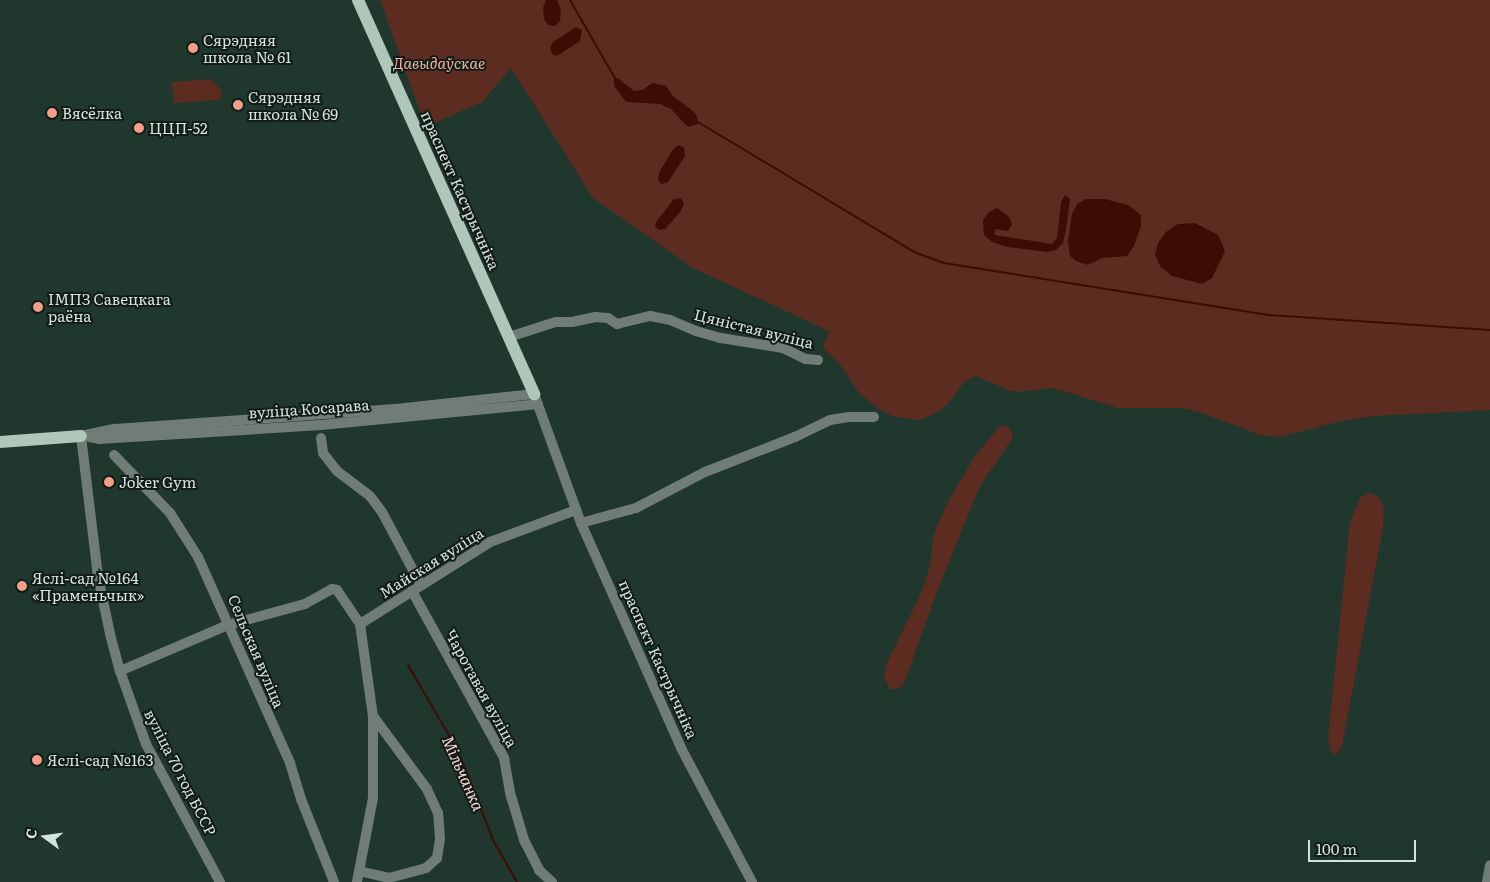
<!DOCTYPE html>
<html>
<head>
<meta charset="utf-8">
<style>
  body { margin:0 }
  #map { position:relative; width:1490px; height:882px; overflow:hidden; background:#1f372d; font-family:Literata,serif }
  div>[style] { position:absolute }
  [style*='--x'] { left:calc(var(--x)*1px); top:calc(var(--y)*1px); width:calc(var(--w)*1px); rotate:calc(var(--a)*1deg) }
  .green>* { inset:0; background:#5c2c20 }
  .water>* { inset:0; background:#3d0c02 }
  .stream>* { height:2px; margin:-1px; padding:0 1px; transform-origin:1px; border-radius:1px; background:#3d0c02 }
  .minor>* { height:10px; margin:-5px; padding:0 5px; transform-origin:5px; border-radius:5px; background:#707c76 }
  .major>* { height:12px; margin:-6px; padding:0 6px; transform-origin:6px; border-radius:6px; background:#afc6bb }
  .dots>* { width:14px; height:14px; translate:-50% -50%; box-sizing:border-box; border:2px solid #111b17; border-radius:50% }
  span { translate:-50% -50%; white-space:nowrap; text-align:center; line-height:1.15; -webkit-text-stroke:4px #111b17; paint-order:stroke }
  .poi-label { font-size:15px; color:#d5e3dc }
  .left { translate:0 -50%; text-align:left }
  .park-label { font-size:15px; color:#f7b19f; font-style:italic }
  .street-label { font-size:15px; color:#d5e3dc }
  .water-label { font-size:16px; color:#fad5cb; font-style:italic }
  .north { position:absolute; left:20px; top:812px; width:50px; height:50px; -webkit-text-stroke:4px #111b17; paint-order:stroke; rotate:284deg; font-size:14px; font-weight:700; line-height:20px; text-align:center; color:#d5e3dc }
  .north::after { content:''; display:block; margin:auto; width:18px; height:22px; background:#d5e3dc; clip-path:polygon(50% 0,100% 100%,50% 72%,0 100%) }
  .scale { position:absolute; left:1308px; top:840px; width:108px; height:22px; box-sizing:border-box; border:2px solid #d5e3dc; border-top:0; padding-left:6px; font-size:15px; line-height:18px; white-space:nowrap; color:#d5e3dc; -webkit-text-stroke:4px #111b17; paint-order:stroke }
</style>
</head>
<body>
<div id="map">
  <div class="green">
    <i style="clip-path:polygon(380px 0,1490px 0,1490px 410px,1374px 416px,1346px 420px,1279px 437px,1260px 435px,1199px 412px,1182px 408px,1118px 408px,1063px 391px,1050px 388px,1020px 392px,1008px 390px,976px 376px,964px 382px,950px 401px,941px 410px,930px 416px,918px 420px,895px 417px,882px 411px,859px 393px,839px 363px,823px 348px,829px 331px,693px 268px,593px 198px,511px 68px,482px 102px,430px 125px,422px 117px)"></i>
    <i style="clip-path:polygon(210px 79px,222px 91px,220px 100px,174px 103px,172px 82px)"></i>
    <i style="clip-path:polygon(1006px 425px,1013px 433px,1012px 439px,980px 486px,938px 589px,903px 686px,896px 689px,890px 689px,884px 677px,886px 665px,923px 589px,931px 561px,933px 537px,937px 525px,950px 498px,975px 456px,999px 427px)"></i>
    <i style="clip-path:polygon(1369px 493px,1378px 496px,1384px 508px,1383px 527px,1342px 746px,1336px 755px,1332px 754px,1328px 738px,1350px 523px,1360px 497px)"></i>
  </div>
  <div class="water">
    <i style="clip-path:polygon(546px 0,557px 0,561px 10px,560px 21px,555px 26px,548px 25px,544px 19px,543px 8px)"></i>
    <i style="clip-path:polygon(576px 27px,582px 30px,580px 41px,557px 56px,552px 54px,550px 48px,553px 42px)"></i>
    <i style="clip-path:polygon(618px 78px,634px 91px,642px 90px,653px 83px,666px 86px,673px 96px,694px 112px,697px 116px,698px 124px,688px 127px,671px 109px,660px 104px,626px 102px,614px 86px,614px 79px)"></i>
    <i style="clip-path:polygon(678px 145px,684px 147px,685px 156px,668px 182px,661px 184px,658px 180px,659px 173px,672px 151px)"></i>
    <i style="clip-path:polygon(1065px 195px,1070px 199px,1066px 230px,1063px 243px,1056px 250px,1047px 252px,1008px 247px,992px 242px,984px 235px,983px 220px,989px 212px,997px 208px,1009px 217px,1012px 224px,1008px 231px,995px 229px,995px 235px,1052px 244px,1057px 238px,1061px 202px)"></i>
    <i style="clip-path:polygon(681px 198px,684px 203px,681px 211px,665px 229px,659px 230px,655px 227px,656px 222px,674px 199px)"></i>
    <i style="clip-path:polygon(1086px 199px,1105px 199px,1128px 205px,1141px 215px,1141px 226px,1134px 246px,1127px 256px,1102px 258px,1088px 265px,1076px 261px,1070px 256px,1068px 241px,1072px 214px,1077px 204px)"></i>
    <i style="clip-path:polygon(1195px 223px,1218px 235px,1225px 251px,1212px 278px,1202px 284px,1172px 276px,1160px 266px,1155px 255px,1158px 243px,1166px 232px,1178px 224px)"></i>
  </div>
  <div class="stream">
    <i style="--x:570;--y:0;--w:92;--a:60.1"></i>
    <i style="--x:698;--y:122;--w:252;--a:31"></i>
    <i style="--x:914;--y:252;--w:32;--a:20"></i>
    <i style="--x:944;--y:263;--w:330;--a:9.1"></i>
    <i style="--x:1270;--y:315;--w:221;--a:3.9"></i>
    <i style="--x:408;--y:665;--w:99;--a:59.8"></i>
    <i style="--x:458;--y:751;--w:98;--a:68.4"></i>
    <i style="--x:494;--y:842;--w:46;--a:60.1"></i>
  </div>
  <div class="minor">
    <i style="--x:509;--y:337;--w:49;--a:-17.7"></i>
    <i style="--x:556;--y:322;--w:16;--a:0"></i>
    <i style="--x:572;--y:322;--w:24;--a:-12"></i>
    <i style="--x:595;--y:317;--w:13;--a:4"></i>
    <i style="--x:608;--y:318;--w:11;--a:34"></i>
    <i style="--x:617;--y:324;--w:34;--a:-14"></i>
    <i style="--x:650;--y:316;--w:20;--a:11"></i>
    <i style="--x:670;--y:320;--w:28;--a:23"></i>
    <i style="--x:696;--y:331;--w:26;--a:16"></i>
    <i style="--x:721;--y:338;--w:63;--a:9.2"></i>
    <i style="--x:783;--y:348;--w:25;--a:26"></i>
    <i style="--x:806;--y:359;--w:12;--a:5"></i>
    <i style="--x:81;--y:436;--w:35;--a:-12"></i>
    <i style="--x:115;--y:429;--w:291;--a:-4.1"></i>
    <i style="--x:405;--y:408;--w:130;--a:-6.2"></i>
    <i style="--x:534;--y:394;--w:137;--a:70"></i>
    <i style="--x:581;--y:523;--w:246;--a:66"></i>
    <i style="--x:681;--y:748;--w:152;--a:62.1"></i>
    <i style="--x:81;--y:436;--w:142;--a:83.1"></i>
    <i style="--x:98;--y:577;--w:62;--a:78"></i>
    <i style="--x:111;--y:638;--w:34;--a:75"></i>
    <i style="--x:120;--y:671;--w:77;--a:70.4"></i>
    <i style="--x:146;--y:744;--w:157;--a:61.8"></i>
    <i style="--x:85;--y:436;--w:14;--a:12"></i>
    <i style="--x:99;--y:439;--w:222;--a:-3.6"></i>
    <i style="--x:321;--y:425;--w:218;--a:-5.5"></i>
    <i style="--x:321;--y:438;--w:15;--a:82"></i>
    <i style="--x:323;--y:453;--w:23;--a:52"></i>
    <i style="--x:337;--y:471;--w:41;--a:37.1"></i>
    <i style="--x:370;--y:496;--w:20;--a:53"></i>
    <i style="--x:382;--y:512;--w:83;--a:61.9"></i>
    <i style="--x:114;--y:455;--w:81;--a:46"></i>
    <i style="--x:170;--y:513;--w:52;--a:57.5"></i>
    <i style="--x:198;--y:557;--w:226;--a:65.9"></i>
    <i style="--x:290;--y:763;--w:38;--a:73"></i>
    <i style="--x:301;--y:799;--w:89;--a:68.3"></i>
    <i style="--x:581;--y:523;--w:57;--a:-15.3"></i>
    <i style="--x:636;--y:508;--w:78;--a:-27.6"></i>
    <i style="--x:705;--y:472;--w:97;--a:-21.3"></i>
    <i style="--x:795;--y:437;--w:39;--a:-26"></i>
    <i style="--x:830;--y:420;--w:19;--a:-9"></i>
    <i style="--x:849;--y:417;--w:25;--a:0"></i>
    <i style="--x:412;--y:591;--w:191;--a:61.1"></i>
    <i style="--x:504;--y:758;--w:39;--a:80"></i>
    <i style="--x:511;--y:796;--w:46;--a:73.5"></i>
    <i style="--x:524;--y:840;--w:34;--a:63"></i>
    <i style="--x:539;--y:870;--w:18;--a:43"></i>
    <i style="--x:360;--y:624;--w:154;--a:-32.2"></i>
    <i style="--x:490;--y:542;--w:92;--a:-20.4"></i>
    <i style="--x:120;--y:671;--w:117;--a:-23.1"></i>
    <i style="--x:228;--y:625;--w:80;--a:-15.3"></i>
    <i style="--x:305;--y:604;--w:31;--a:-29"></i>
    <i style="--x:332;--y:589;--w:5;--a:11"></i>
    <i style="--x:337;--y:590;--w:41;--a:55.9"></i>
    <i style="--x:360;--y:624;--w:93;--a:82"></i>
    <i style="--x:373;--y:716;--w:82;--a:90"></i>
    <i style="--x:373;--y:798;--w:86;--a:100.8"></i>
    <i style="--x:359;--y:871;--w:31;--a:13"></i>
    <i style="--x:389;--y:878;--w:38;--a:-15"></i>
    <i style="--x:426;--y:868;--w:15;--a:-42"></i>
    <i style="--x:437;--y:858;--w:19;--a:-81"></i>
    <i style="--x:440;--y:839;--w:26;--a:-94"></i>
    <i style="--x:438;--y:813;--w:26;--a:-115"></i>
    <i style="--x:427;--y:789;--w:91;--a:-126.5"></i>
    <i style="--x:1487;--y:882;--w:17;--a:-80"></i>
  </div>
  <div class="major">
    <i style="--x:358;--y:0;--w:432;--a:65.9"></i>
    <i style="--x:0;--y:442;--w:81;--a:-4.2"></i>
  </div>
  <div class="dots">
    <i style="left:193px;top:48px;background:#f49e87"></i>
    <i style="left:238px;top:105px;background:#f49e87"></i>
    <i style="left:52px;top:113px;background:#f49e87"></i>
    <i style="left:139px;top:128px;background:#f49e87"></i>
    <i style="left:38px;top:307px;background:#f49e87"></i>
    <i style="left:109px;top:482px;background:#f49e87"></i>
    <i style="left:22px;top:586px;background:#f49e87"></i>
    <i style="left:37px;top:760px;background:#f49e87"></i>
  </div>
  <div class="poi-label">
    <span class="left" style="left:203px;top:48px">Сярэдняя<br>школа № 61</span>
    <span class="left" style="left:248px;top:105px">Сярэдняя<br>школа № 69</span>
    <span class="left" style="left:62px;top:113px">Вясёлка</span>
    <span class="left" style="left:149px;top:128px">ЦЦП-52</span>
    <span class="left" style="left:48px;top:307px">ІМПЗ Савецкага<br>раёна</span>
    <span class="left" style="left:119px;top:482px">Joker Gym</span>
    <span class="left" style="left:32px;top:586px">Яслі-сад №164<br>«Праменьчык»</span>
    <span class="left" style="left:47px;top:760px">Яслі-сад №163</span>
  </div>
  <div class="park-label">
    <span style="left:439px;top:63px">Давыдаўскае</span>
  </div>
  <div class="street-label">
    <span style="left:461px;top:190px;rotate:66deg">праспект Кастрычніка</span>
    <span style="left:754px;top:328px;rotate:14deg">Цяністая вуліца</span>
    <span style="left:309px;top:408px;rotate:-4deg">вуліца Косарава</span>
    <span style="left:431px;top:562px;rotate:-32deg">Майская вуліца</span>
    <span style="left:257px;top:651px;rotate:67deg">Сельская вуліца</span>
    <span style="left:659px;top:659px;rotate:66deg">праспект Кастрычніка</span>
    <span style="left:482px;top:688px;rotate:61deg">Чаротавая вуліца</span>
    <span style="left:181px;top:772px;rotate:63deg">вуліца 70 год БССР</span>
  </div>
  <div class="water-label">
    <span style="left:464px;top:773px;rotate:66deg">Мільчанка</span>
  </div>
  <div class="north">С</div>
  <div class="scale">100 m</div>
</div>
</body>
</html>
